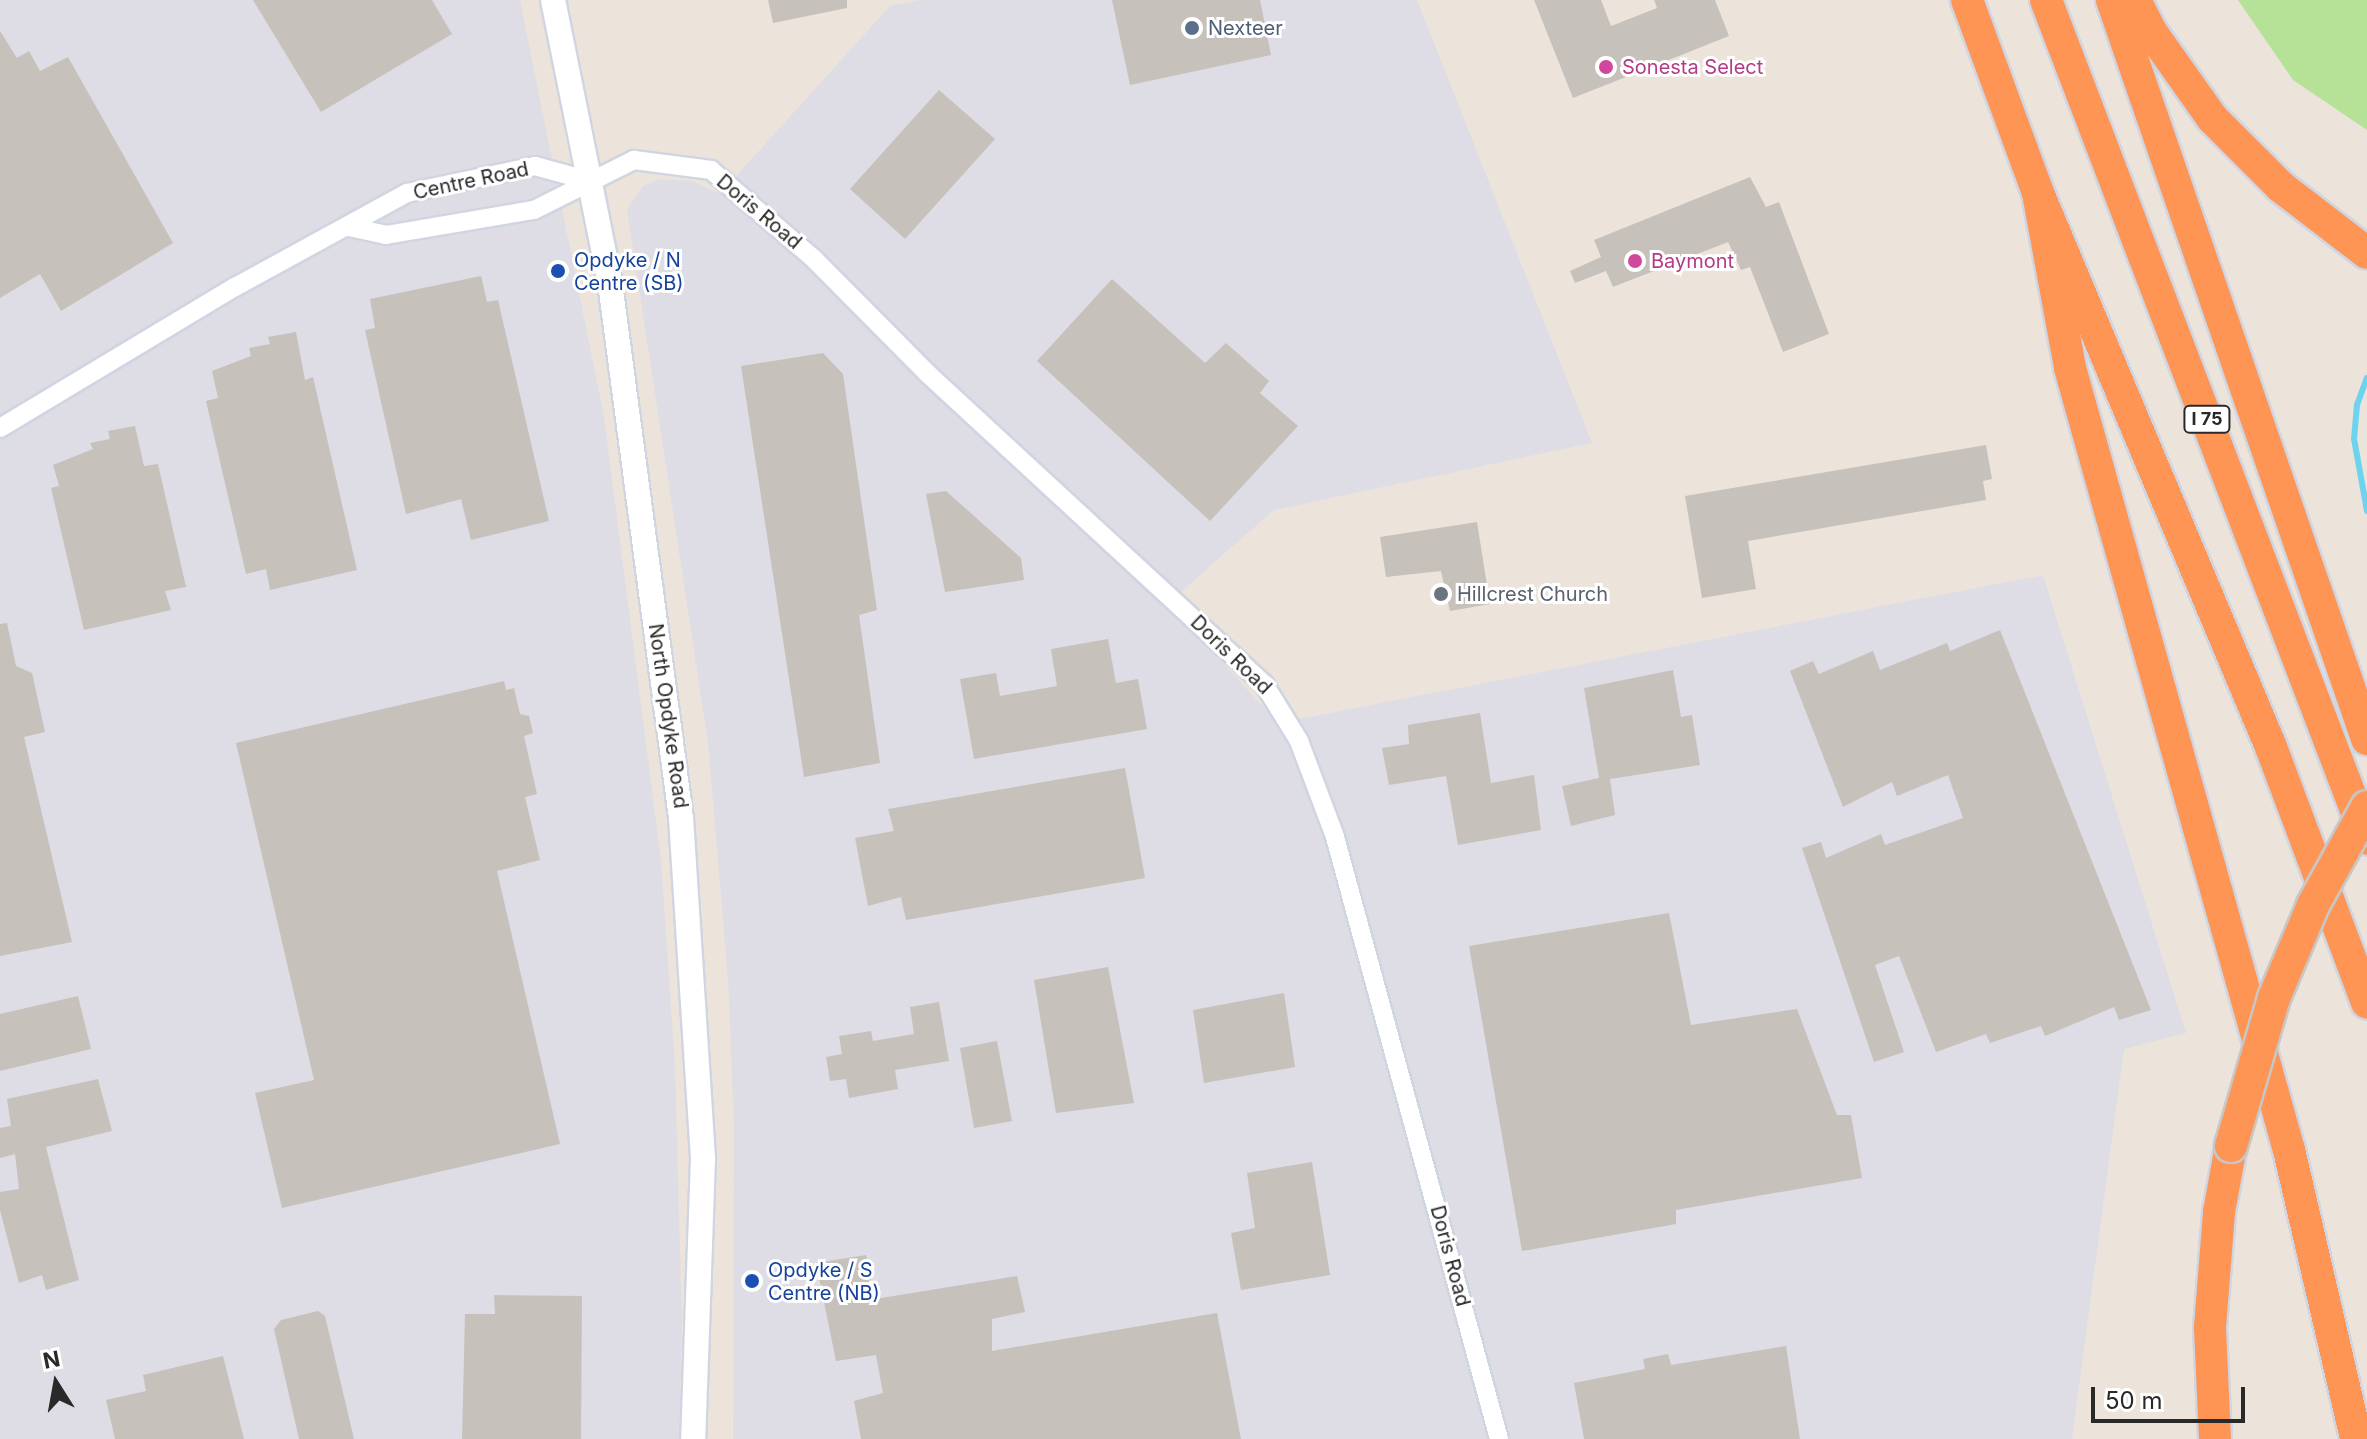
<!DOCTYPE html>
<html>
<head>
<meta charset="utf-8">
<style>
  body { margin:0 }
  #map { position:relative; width:2367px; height:1439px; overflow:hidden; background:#ece4db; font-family:Inter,sans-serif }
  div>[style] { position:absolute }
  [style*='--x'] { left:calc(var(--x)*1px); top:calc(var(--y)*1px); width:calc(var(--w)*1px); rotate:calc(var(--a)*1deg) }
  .industrial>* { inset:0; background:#dedce4 }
  .green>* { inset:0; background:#b5e297 }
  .stream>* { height:6px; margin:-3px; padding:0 3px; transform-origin:3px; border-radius:3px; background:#6ed3ee }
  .building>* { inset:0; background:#c7c1bb }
  .roads { filter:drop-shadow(2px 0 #d0d5e2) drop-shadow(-2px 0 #d0d5e2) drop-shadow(0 2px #d0d5e2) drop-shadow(0 -2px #d0d5e2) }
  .minor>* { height:18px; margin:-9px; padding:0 9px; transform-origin:9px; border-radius:9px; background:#fff }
  .secondary>* { height:24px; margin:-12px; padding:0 12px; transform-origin:12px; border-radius:12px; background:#fff }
  .motorway>* { height:32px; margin:-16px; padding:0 16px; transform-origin:16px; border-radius:16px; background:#fe9554 }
  .bridges { filter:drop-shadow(2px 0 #c7c7c7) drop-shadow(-2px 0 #c7c7c7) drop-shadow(0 2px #c7c7c7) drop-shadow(0 -2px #c7c7c7) }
  .motorway-bridge>* { height:32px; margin:-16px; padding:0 16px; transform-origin:16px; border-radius:16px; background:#fe9554 }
  .dots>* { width:22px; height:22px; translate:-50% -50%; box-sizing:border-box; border:4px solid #fff; border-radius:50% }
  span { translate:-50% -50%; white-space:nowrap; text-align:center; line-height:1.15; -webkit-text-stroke:6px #fff; paint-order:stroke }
  .shield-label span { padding:2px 6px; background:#fff; border:2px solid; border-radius:6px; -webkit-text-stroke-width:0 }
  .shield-label { font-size:18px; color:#292929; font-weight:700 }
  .service-label { font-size:20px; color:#4e5e75 }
  .left { translate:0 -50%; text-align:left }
  .hotel-label { font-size:20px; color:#b23c85 }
  .street-label { font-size:20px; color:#292929 }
  .transit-label { font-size:20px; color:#164399 }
  .worship-label { font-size:20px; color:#5b616d }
  .north { position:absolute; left:16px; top:1343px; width:80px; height:80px; -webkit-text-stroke:6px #fff; paint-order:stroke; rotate:349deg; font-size:22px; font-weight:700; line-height:32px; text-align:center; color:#292929 }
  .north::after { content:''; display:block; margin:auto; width:28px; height:36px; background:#292929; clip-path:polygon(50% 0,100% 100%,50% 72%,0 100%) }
  .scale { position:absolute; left:2091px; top:1387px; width:154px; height:36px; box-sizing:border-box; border:4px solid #292929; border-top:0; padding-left:10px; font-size:24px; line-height:28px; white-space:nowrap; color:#292929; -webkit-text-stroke:6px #fff; paint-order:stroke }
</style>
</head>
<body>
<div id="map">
  <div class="industrial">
    <i style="clip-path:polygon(0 0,520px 0,604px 417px,661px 860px,675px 1066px,682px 1324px,679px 1439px,0 1439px)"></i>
    <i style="clip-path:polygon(921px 0,1417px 0,1592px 443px,1274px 510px,1168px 603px,1278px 723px,2043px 575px,2186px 1033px,2124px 1049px,2072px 1439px,733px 1439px,734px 1125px,728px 979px,708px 743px,627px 209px,643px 186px,660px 179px,692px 181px,720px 194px,890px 6px)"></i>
  </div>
  <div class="green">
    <i style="clip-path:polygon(2238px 0,2367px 0,2367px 130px,2293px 80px)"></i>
  </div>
  <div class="stream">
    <i style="--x:2367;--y:511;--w:73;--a:-100.2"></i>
    <i style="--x:2354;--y:439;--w:34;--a:-85"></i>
    <i style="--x:2357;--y:405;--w:29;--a:-70"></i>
  </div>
  <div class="building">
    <i style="clip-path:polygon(253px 0,432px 0,452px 34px,321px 112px)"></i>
    <i style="clip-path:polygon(768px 0,847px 0,847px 8px,773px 23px)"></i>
    <i style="clip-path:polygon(1112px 0,1260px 0,1271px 55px,1130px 85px)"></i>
    <i style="clip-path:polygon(1534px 0,1601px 0,1611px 26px,1657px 8px,1654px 0,1715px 0,1729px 36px,1573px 98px)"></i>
    <i style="clip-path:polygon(0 31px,17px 58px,29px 51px,40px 71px,68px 57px,173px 243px,61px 311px,40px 274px,0 298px)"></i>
    <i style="clip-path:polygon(939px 90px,995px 139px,905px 239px,850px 189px)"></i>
    <i style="clip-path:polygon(1750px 177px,1766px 207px,1779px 202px,1829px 334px,1783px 352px,1750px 267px,1741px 270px,1728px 242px,1613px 287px,1606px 271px,1575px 283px,1570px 271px,1601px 257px,1594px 240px)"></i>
    <i style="clip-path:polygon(481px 276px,487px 302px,498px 300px,549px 521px,471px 540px,461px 499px,406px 514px,365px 330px,375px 328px,370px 299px)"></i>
    <i style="clip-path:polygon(1112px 279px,1205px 363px,1226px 343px,1269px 381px,1260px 393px,1298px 426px,1210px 521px,1037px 361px)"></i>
    <i style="clip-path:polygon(296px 332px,305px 380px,313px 377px,357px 570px,270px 590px,266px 569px,246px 574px,206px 401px,218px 398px,212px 371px,251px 356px,249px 348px,270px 344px,268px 337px)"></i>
    <i style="clip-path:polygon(823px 353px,843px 374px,877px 610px,859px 615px,880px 763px,804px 777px,741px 366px)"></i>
    <i style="clip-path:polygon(135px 426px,144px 466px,158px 464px,186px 587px,165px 591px,171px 610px,84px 630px,51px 488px,59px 486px,53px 465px,93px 449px,90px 443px,110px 439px,108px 431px)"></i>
    <i style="clip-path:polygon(1986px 445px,1992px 479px,1983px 481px,1986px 500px,1748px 541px,1756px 589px,1702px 598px,1685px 496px)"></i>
    <i style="clip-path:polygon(946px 491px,1021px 558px,1024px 580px,945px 592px,926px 494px)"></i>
    <i style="clip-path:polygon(1477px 522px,1490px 604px,1450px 611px,1441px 571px,1386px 577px,1380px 537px)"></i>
    <i style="clip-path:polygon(7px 623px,16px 666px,32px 673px,45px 732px,24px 737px,72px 942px,0 956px,0 624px)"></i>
    <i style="clip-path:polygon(2000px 630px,2151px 1010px,2119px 1020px,2114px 1007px,2045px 1036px,2041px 1026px,1990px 1043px,1986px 1034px,1936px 1052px,1899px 956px,1875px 965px,1904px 1052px,1874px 1062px,1802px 848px,1821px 842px,1826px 858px,1881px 834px,1885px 845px,1963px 818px,1948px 775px,1897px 796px,1892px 782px,1843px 807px,1790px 671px,1813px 661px,1819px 674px,1873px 651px,1880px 670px,1947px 643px,1950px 651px)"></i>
    <i style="clip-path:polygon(1108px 639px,1116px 683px,1138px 679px,1147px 729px,974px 759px,960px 679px,996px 673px,1000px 696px,1057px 686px,1051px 649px)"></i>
    <i style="clip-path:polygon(1673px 670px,1681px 717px,1692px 715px,1700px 765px,1610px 779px,1615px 815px,1571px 826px,1562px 786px,1599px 778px,1584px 688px)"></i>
    <i style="clip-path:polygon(504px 681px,506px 690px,514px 688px,520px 714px,529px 716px,533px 733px,524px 736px,537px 794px,525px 797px,540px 860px,497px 871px,560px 1144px,282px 1208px,255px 1093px,314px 1080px,236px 743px)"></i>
    <i style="clip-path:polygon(1480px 713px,1491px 783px,1534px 775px,1541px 830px,1458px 845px,1446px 776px,1389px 785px,1382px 748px,1409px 744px,1408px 725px)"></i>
    <i style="clip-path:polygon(1125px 768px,1145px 878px,906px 920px,901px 897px,868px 906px,855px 838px,894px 831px,888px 809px)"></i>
    <i style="clip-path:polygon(1669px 913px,1691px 1025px,1797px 1009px,1837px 1115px,1851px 1115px,1862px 1178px,1676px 1210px,1676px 1224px,1522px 1251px,1469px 946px)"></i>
    <i style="clip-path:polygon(1108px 967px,1134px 1103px,1056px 1113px,1034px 980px)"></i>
    <i style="clip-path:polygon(1284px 993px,1295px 1067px,1204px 1083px,1193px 1010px)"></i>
    <i style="clip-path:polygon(78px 996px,91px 1049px,0 1071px,0 1014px)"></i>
    <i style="clip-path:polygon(939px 1002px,949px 1061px,895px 1070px,898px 1089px,849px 1098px,846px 1079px,830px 1081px,826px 1057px,842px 1054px,839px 1036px,871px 1031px,873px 1041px,914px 1034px,910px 1007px)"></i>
    <i style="clip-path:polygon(997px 1041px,1012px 1121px,974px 1128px,960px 1048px)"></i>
    <i style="clip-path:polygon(98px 1079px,112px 1131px,46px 1147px,79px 1280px,46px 1290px,42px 1275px,19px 1283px,0 1210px,0 1192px,19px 1189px,15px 1154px,0 1158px,0 1128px,11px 1126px,7px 1099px)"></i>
    <i style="clip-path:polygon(1312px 1162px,1330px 1275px,1241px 1290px,1231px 1233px,1255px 1228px,1247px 1173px)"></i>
    <i style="clip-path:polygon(866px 1255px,875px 1299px,1017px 1276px,1025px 1312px,992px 1319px,992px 1351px,1217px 1313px,1241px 1439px,861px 1439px,854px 1401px,883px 1393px,876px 1355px,836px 1361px,816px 1263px)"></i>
    <i style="clip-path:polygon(494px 1295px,582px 1296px,581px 1439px,462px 1439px,465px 1314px,495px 1314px)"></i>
    <i style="clip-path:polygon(318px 1311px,325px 1316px,354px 1439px,299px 1439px,274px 1329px,281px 1320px)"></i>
    <i style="clip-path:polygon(1786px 1346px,1800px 1439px,1584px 1439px,1574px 1383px,1645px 1369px,1643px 1359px,1668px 1354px,1671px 1365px)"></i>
    <i style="clip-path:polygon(223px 1356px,244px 1439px,115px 1439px,106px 1400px,146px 1391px,143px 1375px)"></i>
  </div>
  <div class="roads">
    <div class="minor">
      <i style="--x:349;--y:227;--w:38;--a:12"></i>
      <i style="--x:386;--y:235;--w:150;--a:-9.6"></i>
      <i style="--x:534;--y:210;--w:112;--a:-26.6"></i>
      <i style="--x:634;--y:160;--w:78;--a:7.4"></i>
      <i style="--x:711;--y:170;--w:135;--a:40.8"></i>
      <i style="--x:813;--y:258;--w:163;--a:45.2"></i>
      <i style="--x:928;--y:374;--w:457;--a:42.7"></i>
      <i style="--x:1264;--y:684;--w:67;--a:58.4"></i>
      <i style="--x:1299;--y:741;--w:103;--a:69.4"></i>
      <i style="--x:1335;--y:837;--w:624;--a:74.76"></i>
      <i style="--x:0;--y:428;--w:274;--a:-31"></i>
      <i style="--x:235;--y:287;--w:196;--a:-28.7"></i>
      <i style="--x:407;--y:193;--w:131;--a:-11.9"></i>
      <i style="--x:535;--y:166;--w:57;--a:15.3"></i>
    </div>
    <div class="secondary">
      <i style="--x:553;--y:0;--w:289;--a:78.6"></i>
      <i style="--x:610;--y:283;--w:540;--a:82.44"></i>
      <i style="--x:681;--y:818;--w:341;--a:86.3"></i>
      <i style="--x:703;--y:1158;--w:281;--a:92"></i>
    </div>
    <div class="motorway">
      <i style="--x:1967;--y:0;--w:206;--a:69.8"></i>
      <i style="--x:2038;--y:193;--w:601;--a:67.19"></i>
      <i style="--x:2271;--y:747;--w:273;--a:69.4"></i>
      <i style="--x:2046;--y:0;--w:898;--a:69.06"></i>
      <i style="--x:2112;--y:0;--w:782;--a:70.96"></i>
      <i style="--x:2135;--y:0;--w:37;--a:63"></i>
      <i style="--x:2152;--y:33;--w:105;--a:54.7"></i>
      <i style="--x:2213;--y:119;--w:96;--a:45"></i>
      <i style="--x:2281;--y:187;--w:108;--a:37.5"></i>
      <i style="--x:2038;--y:193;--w:178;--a:79.6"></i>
      <i style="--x:2070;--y:368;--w:812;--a:74.36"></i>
      <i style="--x:2289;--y:1150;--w:297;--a:76.9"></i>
      <i style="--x:2215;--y:1439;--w:112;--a:-92.6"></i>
      <i style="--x:2210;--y:1327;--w:115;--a:-85.5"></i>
      <i style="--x:2219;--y:1212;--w:67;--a:-79.7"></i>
    </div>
  </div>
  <div class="bridges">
    <div class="motorway-bridge">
      <i style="--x:2231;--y:1146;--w:154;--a:-73.8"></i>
      <i style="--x:2274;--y:998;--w:101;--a:-67.2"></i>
      <i style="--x:2313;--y:905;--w:112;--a:-61.1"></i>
    </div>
  </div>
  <div class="dots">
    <i style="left:1192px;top:28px;background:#5c6f8a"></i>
    <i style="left:1606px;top:67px;background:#d1479c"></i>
    <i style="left:1635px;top:261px;background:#d1479c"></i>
    <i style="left:558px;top:271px;background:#1a4fb4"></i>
    <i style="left:1441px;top:594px;background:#6b7280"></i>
    <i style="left:752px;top:1281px;background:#1a4fb4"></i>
  </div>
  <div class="shield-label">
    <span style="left:2207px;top:419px">I 75</span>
  </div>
  <div class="service-label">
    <span class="left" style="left:1208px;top:28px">Nexteer</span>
  </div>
  <div class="hotel-label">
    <span class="left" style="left:1622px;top:67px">Sonesta Select</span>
    <span class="left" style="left:1651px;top:261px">Baymont</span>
  </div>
  <div class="street-label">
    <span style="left:471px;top:181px;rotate:-12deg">Centre Road</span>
    <span style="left:759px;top:212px;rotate:40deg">Doris Road</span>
    <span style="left:1231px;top:655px;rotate:44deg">Doris Road</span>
    <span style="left:668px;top:716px;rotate:82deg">North Opdyke Road</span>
    <span style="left:1450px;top:1256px;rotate:75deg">Doris Road</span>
  </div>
  <div class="transit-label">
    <span class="left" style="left:574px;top:272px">Opdyke / N<br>Centre (SB)</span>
    <span class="left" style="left:768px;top:1282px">Opdyke / S<br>Centre (NB)</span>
  </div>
  <div class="worship-label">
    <span class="left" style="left:1457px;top:594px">Hillcrest Church</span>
  </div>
  <div class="north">N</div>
  <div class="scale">50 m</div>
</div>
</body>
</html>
